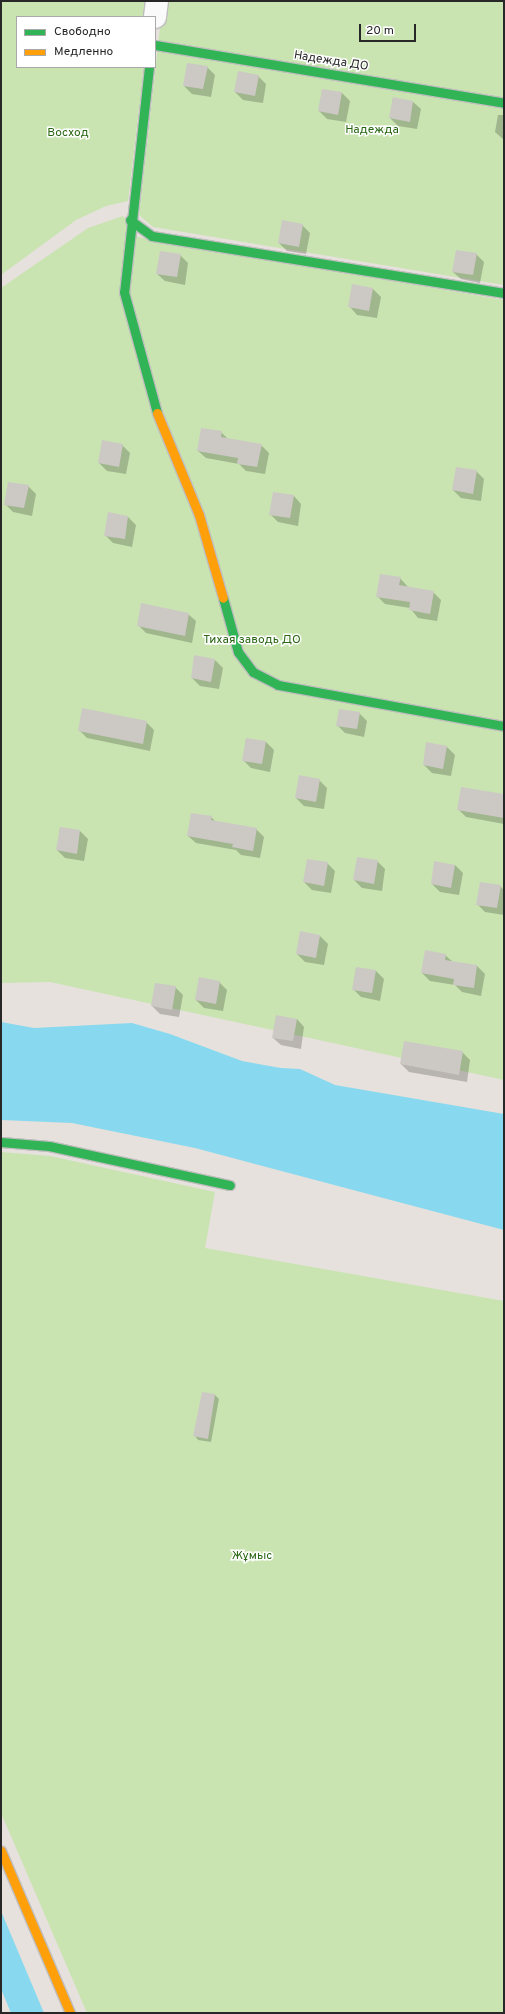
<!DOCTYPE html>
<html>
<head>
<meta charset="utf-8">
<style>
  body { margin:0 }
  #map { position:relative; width:505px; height:2014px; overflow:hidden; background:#e6e1dc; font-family:Overpass,sans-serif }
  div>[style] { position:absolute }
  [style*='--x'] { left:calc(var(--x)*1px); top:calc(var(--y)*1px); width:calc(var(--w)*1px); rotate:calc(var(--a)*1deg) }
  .green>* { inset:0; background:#c9e4b1 }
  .water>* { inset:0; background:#88d9ef }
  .shadow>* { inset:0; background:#0003 }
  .building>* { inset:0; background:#ccc9c5 }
  .roads { filter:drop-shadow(1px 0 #bfbdbe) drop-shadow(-1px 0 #bfbdbe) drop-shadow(0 1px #bfbdbe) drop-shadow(0 -1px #bfbdbe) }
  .street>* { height:22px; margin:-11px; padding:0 11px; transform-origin:11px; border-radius:11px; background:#fbfafa }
  .fast>* { height:9px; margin:-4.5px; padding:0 4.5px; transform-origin:4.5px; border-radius:4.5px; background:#30b455 }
  .slow>* { height:9px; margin:-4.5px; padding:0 4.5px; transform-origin:4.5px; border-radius:4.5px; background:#ff9f0a }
  span { translate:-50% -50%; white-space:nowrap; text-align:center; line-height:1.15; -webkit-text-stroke:3px #fff; paint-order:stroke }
  .street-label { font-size:12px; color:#272727 }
  .park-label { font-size:12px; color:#296714 }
  .frame { position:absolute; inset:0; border:2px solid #272727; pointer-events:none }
  .legend { position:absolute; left:16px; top:16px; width:140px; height:52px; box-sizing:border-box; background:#fff; border:1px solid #a9a9a9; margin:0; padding:5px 7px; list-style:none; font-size:12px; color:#272727 }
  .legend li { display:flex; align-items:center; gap:8px; height:20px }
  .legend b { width:20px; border:1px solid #a9a9a9 }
  .scale { position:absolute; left:359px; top:24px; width:57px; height:18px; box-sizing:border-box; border:2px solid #272727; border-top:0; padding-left:5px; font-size:12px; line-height:14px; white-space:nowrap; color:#272727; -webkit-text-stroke:3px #fff; paint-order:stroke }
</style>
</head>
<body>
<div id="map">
  <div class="green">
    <i style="clip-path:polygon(1px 1px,152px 1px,150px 17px,17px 17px,17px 67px,144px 67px,128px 201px,106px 206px,76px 220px,1px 275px)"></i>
    <i style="clip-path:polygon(163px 1px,504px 1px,504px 285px,153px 227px,139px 215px)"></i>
    <i style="clip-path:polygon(123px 216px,138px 237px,504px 300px,504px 1080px,50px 982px,1px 983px,1px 288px,88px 228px)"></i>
    <i style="clip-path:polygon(1px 1152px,50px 1156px,215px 1192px,205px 1248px,504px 1301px,504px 2013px,87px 2013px,1px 1813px)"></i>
  </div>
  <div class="water">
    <i style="clip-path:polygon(1px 1022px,34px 1028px,132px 1023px,170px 1034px,242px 1061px,281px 1068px,300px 1069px,335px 1085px,504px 1114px,504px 1230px,195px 1148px,72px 1123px,1px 1120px)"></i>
    <i style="clip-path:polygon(1px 1911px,44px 2013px,11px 2013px,1px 1989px)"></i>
  </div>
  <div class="shadow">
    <i style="clip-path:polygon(207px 67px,215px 75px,211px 97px,192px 94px,184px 86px)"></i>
    <i style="clip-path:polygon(258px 76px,266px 84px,263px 103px,243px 100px,235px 92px)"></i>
    <i style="clip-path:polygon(322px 90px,342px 93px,350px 101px,346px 122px,327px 119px,319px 111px)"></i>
    <i style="clip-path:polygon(393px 98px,413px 102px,421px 109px,417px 129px,398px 126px,390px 118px)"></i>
    <i style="clip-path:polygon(498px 115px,504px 115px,504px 140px,495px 132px)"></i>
    <i style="clip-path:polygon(302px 225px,310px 233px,306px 254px,287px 251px,279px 243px)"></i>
    <i style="clip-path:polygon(476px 254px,484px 262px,480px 283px,461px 279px,453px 272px)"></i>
    <i style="clip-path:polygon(180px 255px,188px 263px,185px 285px,165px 281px,157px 274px)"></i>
    <i style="clip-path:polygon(373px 289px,381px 297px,377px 318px,357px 315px,350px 307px)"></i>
    <i style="clip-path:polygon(221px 432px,228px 439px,261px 445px,269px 453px,265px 474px,246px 471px,239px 464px,206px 458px,198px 451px)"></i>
    <i style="clip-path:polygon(122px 445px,130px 453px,126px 474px,107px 471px,99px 463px)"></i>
    <i style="clip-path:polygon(476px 471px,484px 479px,481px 501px,461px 498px,453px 490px)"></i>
    <i style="clip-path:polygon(28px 486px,36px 494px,32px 516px,13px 512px,5px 504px)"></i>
    <i style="clip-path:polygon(294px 496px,301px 504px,298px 526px,278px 522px,270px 514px)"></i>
    <i style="clip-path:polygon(109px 514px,128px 517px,136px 525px,132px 547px,113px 543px,105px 535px)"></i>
    <i style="clip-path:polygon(400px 578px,408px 587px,433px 592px,441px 600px,437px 621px,418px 618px,410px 608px,385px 604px,377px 596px)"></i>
    <i style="clip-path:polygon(142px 604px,188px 614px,196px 621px,192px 643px,146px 633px,138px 625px)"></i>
    <i style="clip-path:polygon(215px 660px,223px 668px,219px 689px,200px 686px,192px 678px)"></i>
    <i style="clip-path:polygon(359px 713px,367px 721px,364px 737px,345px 733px,337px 725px)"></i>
    <i style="clip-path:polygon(146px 722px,154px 730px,150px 751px,87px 738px,79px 730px)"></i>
    <i style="clip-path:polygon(246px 739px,266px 742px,274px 750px,270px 772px,251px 768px,243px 760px)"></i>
    <i style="clip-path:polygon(447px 747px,455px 755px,451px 776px,432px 773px,424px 765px)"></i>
    <i style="clip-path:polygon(319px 780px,327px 788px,324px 809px,304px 806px,296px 798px)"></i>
    <i style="clip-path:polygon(504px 795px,504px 824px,466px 817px,458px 809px)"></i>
    <i style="clip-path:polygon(211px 817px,216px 822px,256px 829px,264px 837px,260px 858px,241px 855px,236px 850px,196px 843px,188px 836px)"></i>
    <i style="clip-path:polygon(60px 828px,80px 831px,88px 839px,84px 861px,65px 858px,57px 850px)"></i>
    <i style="clip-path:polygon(377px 861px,385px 869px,382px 891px,362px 888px,354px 880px)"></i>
    <i style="clip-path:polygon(327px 863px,335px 871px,331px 893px,312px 890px,304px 882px)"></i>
    <i style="clip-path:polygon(455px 865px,463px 873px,459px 895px,440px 892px,432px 884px)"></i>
    <i style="clip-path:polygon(500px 886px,504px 890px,504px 915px,485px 912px,477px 904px)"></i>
    <i style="clip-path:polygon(320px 936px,328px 944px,324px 965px,305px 962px,297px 954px)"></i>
    <i style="clip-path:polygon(445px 955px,453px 962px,477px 966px,485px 974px,481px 996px,462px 992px,455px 985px,430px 981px,422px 973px)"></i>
    <i style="clip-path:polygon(356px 968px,376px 971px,384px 979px,380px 1001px,361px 997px,353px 989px)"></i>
    <i style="clip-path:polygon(219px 982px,227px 990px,223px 1011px,204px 1008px,196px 1000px)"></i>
    <i style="clip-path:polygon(175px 987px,183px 995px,179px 1017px,160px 1014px,152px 1006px)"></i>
    <i style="clip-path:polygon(297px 1019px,304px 1027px,301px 1049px,281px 1045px,273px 1038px)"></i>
    <i style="clip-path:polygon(462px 1052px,470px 1060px,467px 1082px,409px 1072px,401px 1064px)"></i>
    <i style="clip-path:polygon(203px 1393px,215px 1395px,219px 1399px,211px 1442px,198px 1440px,195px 1436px)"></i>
  </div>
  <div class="building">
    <i style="clip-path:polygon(187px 63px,208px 66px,203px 89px,183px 86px)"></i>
    <i style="clip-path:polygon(238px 71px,259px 75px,255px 96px,234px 92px)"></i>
    <i style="clip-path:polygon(322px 89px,342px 92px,338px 115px,318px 111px)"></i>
    <i style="clip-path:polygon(393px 97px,413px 101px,410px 122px,389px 118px)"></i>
    <i style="clip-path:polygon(282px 220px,303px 224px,299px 247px,278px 243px)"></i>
    <i style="clip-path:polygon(456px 250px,477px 253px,473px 275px,452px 272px)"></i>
    <i style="clip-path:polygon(160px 251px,181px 254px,177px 277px,156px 274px)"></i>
    <i style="clip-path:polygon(352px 284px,373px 288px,369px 311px,348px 307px)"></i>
    <i style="clip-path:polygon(201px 428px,222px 431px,221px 437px,262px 444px,257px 467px,237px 464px,238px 458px,197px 451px)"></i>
    <i style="clip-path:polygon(102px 440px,123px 444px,119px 467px,98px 463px)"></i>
    <i style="clip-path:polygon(456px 467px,477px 470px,473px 494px,452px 490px)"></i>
    <i style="clip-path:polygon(8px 482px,29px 485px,24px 508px,4px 505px)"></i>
    <i style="clip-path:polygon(273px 492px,294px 495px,290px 518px,269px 515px)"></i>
    <i style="clip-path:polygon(108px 512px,128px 516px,125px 539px,104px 536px)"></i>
    <i style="clip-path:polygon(380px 574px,401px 577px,399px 585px,434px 591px,430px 614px,409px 610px,410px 602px,376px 597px)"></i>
    <i style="clip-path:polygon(141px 603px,189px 613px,185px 636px,137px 626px)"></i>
    <i style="clip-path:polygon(194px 655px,215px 659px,211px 682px,191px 678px)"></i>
    <i style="clip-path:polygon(82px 708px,147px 721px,143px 744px,78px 731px)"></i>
    <i style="clip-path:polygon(339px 709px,360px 712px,357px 729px,336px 726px)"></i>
    <i style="clip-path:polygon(246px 738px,266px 741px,262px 764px,242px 761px)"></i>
    <i style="clip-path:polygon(426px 742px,447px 746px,443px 769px,423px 765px)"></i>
    <i style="clip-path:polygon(299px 775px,320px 779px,316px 802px,295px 798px)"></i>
    <i style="clip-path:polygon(461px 787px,504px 794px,504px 818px,457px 810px)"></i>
    <i style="clip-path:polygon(191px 813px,212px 816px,211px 820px,257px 828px,253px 851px,232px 847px,233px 844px,187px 836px)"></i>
    <i style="clip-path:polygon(60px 827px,80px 830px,77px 854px,56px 850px)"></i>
    <i style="clip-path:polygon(357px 857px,378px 860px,374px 884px,353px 880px)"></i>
    <i style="clip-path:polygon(307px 859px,328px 862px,324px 886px,303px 882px)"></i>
    <i style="clip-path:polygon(434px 861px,455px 865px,451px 888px,431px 884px)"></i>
    <i style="clip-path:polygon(480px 882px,501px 885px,497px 908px,476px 905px)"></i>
    <i style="clip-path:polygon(300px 931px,320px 935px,316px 958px,296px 954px)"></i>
    <i style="clip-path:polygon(425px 950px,446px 954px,445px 960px,477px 965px,474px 988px,453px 985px,454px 979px,421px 973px)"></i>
    <i style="clip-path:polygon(356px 967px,376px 970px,372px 993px,352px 990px)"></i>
    <i style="clip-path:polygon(199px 977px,220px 981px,216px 1004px,195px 1000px)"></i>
    <i style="clip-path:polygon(155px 983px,176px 986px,172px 1010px,151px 1006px)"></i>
    <i style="clip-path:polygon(276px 1015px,297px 1019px,293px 1041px,272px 1038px)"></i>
    <i style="clip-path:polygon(404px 1041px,463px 1051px,459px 1075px,400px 1064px)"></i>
    <i style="clip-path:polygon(202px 1392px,215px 1394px,208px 1439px,193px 1436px)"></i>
  </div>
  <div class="roads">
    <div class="street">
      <i style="--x:155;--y:17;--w:16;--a:-83"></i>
    </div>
    <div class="fast">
      <i style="--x:155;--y:45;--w:354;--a:9.4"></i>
      <i style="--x:149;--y:67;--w:226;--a:96.3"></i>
      <i style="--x:124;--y:292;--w:125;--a:74.7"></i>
      <i style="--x:130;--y:220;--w:27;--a:36"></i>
      <i style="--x:152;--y:236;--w:357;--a:9.2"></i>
      <i style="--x:223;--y:598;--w:56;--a:74.5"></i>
      <i style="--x:238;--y:652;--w:25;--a:53"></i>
      <i style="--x:253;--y:672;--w:28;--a:27"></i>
      <i style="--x:278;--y:685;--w:230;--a:10.3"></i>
      <i style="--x:1;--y:1142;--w:48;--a:4.8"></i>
      <i style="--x:49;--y:1146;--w:185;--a:12.2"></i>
    </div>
    <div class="slow">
      <i style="--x:157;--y:413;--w:110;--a:67.6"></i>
      <i style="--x:199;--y:515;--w:86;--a:73.9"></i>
      <i style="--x:1;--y:1851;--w:176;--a:66.9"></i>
    </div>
  </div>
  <div class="street-label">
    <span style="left:331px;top:62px;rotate:9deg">Надежда ДО</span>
  </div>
  <div class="park-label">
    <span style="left:372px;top:131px">Надежда</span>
    <span style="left:68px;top:134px">Восход</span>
    <span style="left:252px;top:641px">Тихая заводь ДО</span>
    <span style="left:252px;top:1557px">Жұмыс</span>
  </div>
  <div class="frame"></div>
  <ul class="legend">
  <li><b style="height:5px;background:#30b455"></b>Свободно</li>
  <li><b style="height:5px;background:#ff9f0a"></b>Медленно</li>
  </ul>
  <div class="scale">20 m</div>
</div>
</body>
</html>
